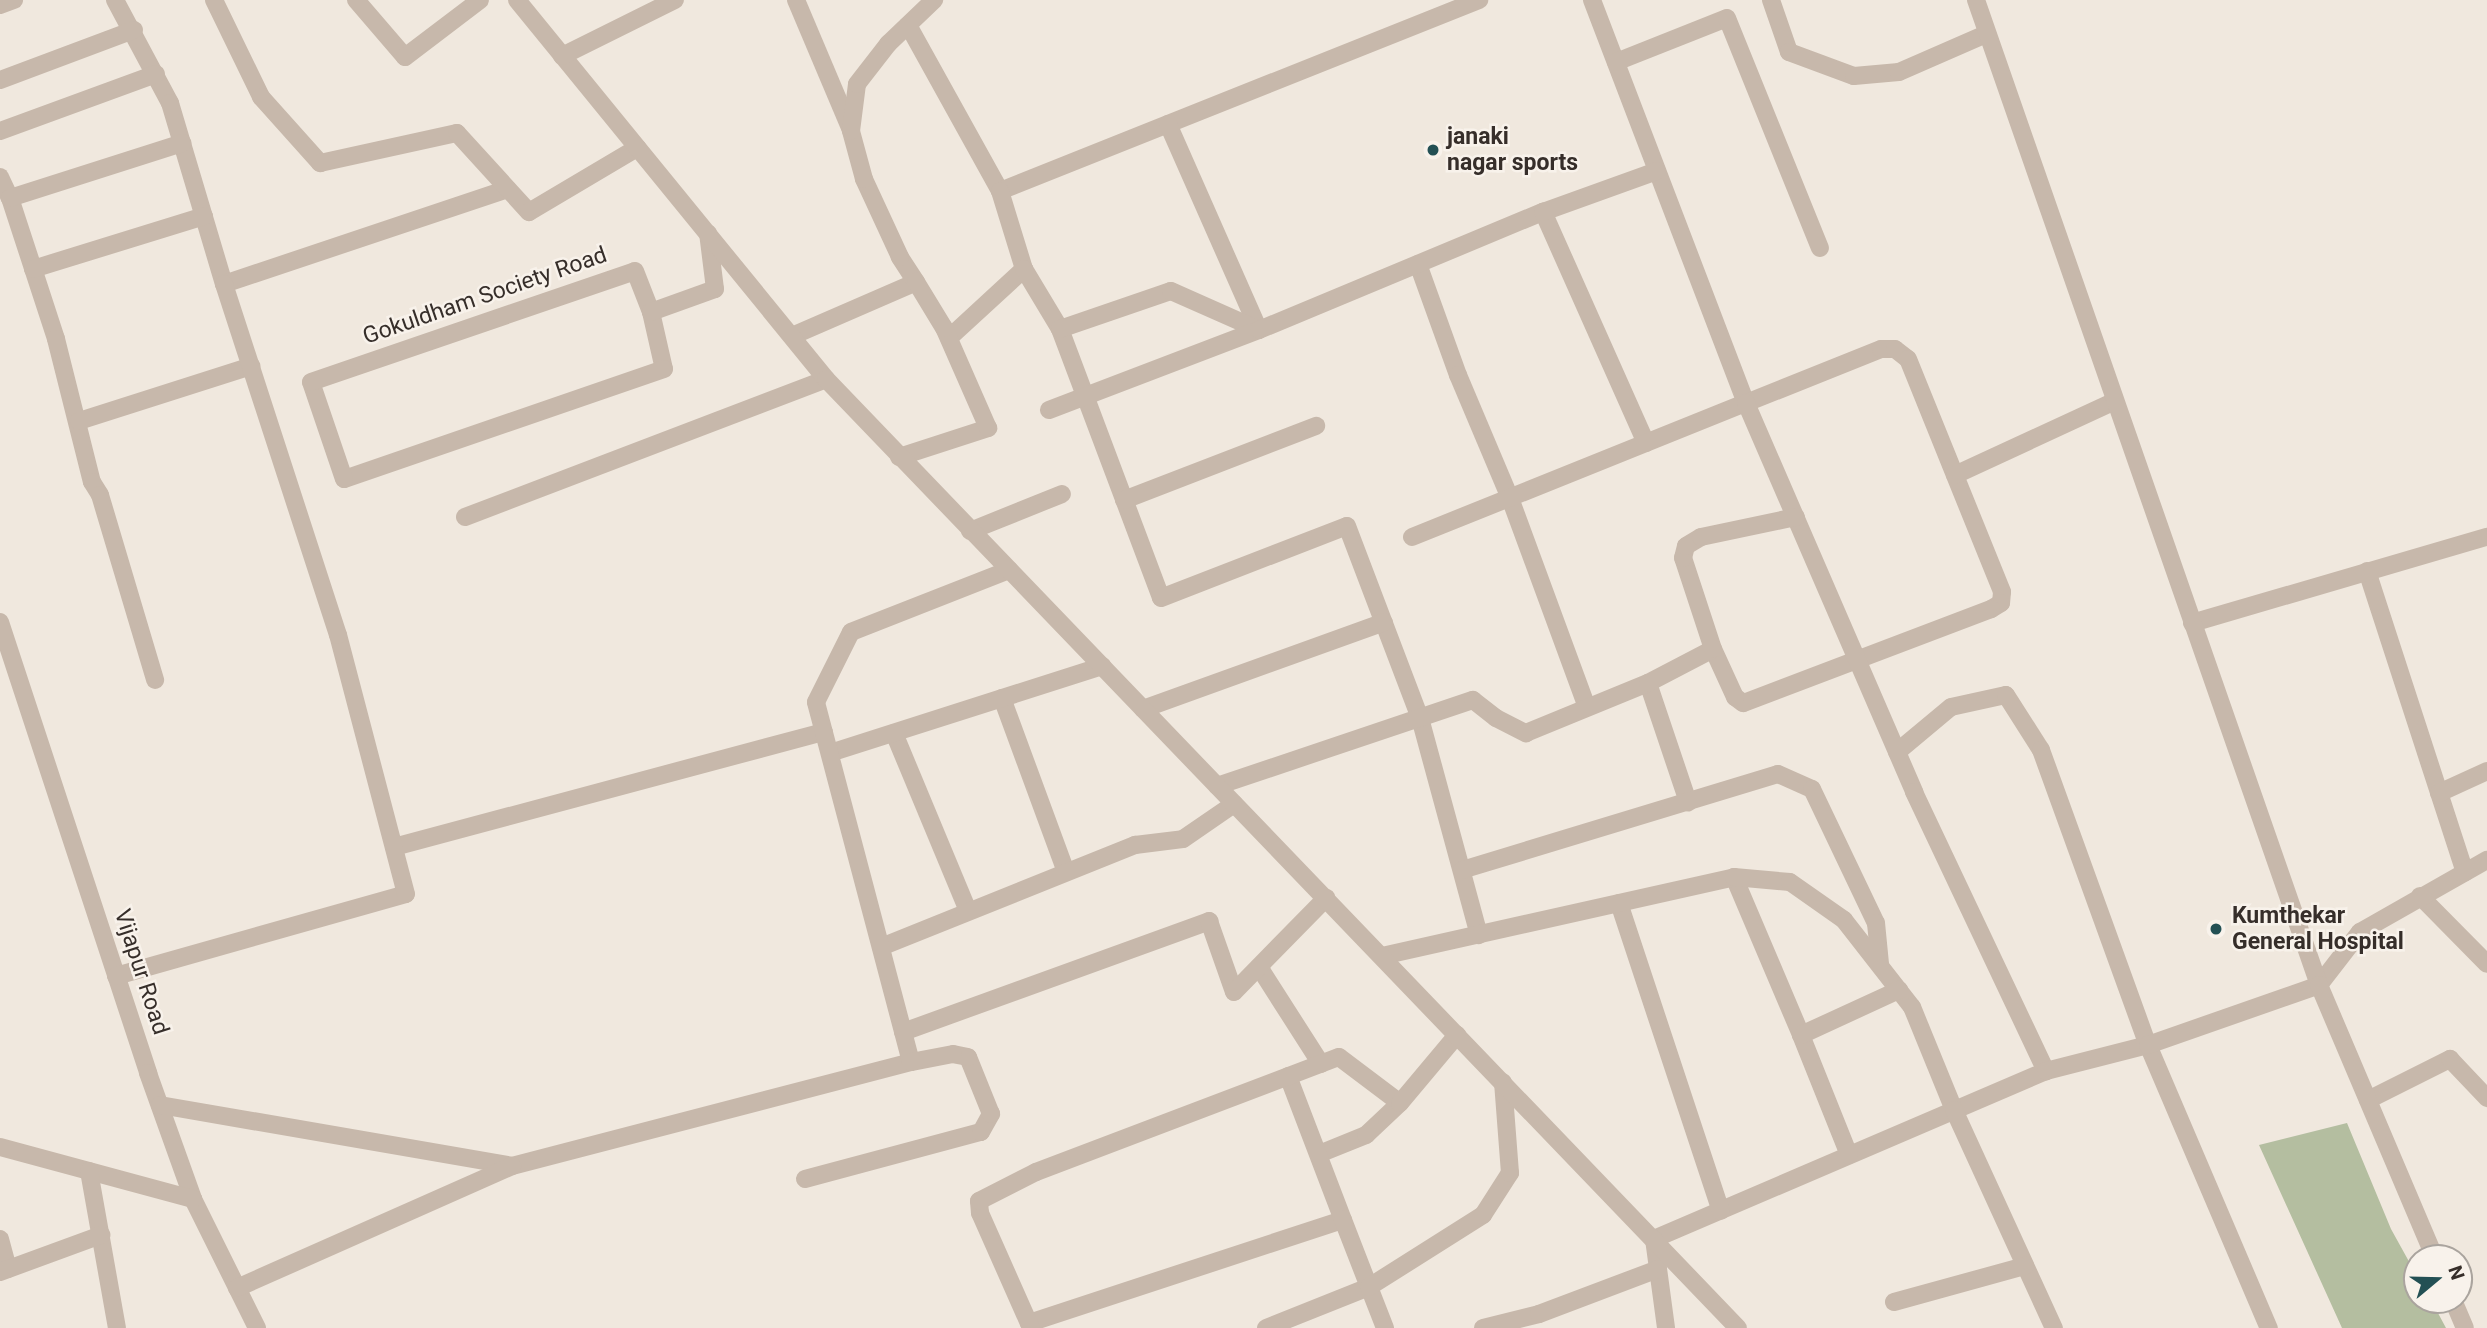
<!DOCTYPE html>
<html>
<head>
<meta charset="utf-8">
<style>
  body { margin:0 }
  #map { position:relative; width:2487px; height:1328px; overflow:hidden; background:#f0e8de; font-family:Roboto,sans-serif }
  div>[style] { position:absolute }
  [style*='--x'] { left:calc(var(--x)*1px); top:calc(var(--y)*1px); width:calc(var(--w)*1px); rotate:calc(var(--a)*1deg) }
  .green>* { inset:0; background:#b4bea0 }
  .minor>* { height:18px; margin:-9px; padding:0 9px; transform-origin:9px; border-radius:9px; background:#c7b8ab }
  .tertiary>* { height:18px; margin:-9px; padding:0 9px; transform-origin:9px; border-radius:9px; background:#c7b8ab }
  .dots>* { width:19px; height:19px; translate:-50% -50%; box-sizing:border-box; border:4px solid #f8f2eb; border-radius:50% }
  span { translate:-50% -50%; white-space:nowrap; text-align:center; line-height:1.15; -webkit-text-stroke:5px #f8f2eb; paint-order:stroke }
  .poi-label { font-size:23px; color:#362e2a; font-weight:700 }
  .left { translate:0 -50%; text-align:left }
  .street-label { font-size:23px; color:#362e2a }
  .north { position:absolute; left:2403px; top:1244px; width:70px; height:70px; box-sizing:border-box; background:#f8f2eb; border:2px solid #aaa49e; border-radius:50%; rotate:71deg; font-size:19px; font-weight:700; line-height:28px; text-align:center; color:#362e2a }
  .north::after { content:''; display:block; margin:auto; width:24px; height:32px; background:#235054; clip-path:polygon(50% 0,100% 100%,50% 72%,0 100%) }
</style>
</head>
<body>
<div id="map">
  <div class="green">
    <i style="clip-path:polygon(2347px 1123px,2391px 1229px,2417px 1276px,2417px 1300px,2431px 1300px,2446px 1328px,2342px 1328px,2259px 1145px)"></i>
  </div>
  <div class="minor">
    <i style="--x:115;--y:0;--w:117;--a:61.9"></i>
    <i style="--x:170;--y:103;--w:189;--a:73.4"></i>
    <i style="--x:224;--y:284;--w:299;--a:-18.5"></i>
    <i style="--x:214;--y:0;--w:108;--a:64.1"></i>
    <i style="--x:261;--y:97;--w:89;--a:48.2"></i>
    <i style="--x:320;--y:163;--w:140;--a:-12.4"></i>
    <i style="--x:457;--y:133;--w:107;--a:47.7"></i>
    <i style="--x:529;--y:212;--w:126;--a:-30.7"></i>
    <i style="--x:356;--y:0;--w:75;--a:49.3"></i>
    <i style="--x:405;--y:57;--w:94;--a:-37.2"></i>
    <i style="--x:796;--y:0;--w:139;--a:67.1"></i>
    <i style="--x:1592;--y:0;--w:431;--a:69.1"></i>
    <i style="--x:1746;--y:403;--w:145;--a:-21.8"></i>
    <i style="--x:1881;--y:349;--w:14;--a:0"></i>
    <i style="--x:1895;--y:349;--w:16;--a:38"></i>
    <i style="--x:1908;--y:359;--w:251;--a:68"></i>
    <i style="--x:2002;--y:592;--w:11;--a:95"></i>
    <i style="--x:2001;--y:603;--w:12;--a:149"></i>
    <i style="--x:1991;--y:609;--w:265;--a:159.2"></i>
    <i style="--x:1743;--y:703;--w:10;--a:-143"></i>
    <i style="--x:1735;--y:697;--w:53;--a:-114.6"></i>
    <i style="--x:1771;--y:0;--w:55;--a:70.9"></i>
    <i style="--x:1789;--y:52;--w:69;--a:20.3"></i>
    <i style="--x:1854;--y:76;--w:45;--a:-5.1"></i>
    <i style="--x:1899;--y:72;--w:95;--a:-23.6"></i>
    <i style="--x:0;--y:5;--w:15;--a:-20"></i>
    <i style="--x:908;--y:25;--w:190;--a:61"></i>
    <i style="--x:1000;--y:191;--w:516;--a:-21.74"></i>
    <i style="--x:1616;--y:62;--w:119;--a:-21.6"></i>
    <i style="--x:1727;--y:18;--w:248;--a:68"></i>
    <i style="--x:0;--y:80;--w:143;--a:-20.5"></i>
    <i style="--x:1168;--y:124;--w:225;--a:66.2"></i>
    <i style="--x:0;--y:131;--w:166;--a:-20.1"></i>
    <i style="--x:0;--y:177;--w:23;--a:65"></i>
    <i style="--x:10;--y:198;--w:148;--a:71.9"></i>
    <i style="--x:56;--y:339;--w:147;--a:75.9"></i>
    <i style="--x:92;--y:482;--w:15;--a:58"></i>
    <i style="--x:100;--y:495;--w:193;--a:73.4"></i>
    <i style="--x:1000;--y:191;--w:82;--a:72.9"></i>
    <i style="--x:10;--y:198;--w:181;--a:-17.7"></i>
    <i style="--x:1418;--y:264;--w:118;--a:70.2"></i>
    <i style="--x:1458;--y:375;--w:134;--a:67.1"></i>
    <i style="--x:1510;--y:498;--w:223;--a:69.8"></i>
    <i style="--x:33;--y:269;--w:179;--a:-17.2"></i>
    <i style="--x:651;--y:312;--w:58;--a:77.2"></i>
    <i style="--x:664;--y:369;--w:338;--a:161"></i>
    <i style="--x:344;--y:479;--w:102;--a:-108.8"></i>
    <i style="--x:311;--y:382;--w:342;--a:-18.9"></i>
    <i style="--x:635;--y:271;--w:44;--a:68.7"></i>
    <i style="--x:651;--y:312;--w:68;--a:-19.8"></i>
    <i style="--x:715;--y:289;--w:56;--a:-97.1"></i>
    <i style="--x:1060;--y:329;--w:287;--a:69.4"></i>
    <i style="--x:1161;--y:598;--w:199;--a:-21.2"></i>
    <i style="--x:1347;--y:526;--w:205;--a:69.2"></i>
    <i style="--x:1420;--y:718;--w:225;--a:74.8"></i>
    <i style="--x:792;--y:336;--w:135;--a:-23.5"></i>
    <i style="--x:916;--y:282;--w:30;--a:-123"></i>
    <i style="--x:900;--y:257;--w:86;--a:-114.8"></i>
    <i style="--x:864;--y:179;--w:50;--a:-105.2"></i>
    <i style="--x:851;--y:131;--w:47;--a:-82.7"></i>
    <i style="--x:857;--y:84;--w:51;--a:-52.2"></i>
    <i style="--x:888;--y:44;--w:64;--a:-43.7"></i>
    <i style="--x:949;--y:338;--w:102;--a:-42.6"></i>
    <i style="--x:1024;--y:269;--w:70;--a:59"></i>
    <i style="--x:1060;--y:329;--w:117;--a:-18.9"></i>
    <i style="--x:1171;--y:291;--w:96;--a:23.9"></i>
    <i style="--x:1049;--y:410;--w:225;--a:-20.9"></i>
    <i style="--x:1259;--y:330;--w:308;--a:-22.6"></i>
    <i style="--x:79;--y:421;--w:181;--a:-17.7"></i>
    <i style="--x:1646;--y:443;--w:253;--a:-114"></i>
    <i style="--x:1543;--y:212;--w:121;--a:-19.8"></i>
    <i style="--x:899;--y:457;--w:94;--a:-18"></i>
    <i style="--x:988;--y:428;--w:109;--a:-113.7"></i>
    <i style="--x:944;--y:328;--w:54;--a:-121.3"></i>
    <i style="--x:1955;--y:475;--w:176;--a:-24.8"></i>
    <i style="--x:1124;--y:500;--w:206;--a:-21.1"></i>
    <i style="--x:465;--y:517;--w:386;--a:-20.9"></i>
    <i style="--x:970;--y:531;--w:99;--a:-21.9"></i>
    <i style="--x:1412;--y:537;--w:360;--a:-21.9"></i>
    <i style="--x:1746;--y:403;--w:424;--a:66.6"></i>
    <i style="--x:1914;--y:792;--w:309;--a:64.7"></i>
    <i style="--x:2046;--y:1071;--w:426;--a:156.8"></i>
    <i style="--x:1654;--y:1239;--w:90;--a:82.3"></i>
    <i style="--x:2367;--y:571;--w:317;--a:72"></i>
    <i style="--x:0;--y:622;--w:475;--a:71.8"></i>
    <i style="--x:148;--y:1073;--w:134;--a:70.3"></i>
    <i style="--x:193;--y:1199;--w:144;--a:63.6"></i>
    <i style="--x:2192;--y:623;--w:307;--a:-16.3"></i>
    <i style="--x:1648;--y:683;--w:126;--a:71.4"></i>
    <i style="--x:1002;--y:698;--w:185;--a:69.8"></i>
    <i style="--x:1143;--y:709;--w:256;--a:-19.8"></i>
    <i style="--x:894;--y:733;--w:193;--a:67.4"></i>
    <i style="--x:1897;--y:752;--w:70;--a:-39.8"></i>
    <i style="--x:1951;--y:707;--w:56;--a:-12.3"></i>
    <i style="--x:2006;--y:695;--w:65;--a:57.5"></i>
    <i style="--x:2041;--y:750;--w:314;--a:70.1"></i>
    <i style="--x:2148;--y:1045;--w:308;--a:66.9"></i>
    <i style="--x:830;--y:753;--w:286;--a:-17.7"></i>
    <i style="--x:1217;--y:786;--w:270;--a:-18.6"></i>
    <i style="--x:1473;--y:700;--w:29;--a:38"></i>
    <i style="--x:1496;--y:718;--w:34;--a:27"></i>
    <i style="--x:1526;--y:733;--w:132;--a:-22.3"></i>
    <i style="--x:1648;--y:683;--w:73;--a:-27.6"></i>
    <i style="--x:1713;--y:649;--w:96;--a:-108.2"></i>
    <i style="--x:1683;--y:558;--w:12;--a:-76"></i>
    <i style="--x:1686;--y:546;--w:17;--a:-31"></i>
    <i style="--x:1701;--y:537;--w:97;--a:-11.9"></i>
    <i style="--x:2439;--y:793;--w:53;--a:-24.6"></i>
    <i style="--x:394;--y:847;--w:445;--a:-15"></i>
    <i style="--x:1462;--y:870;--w:330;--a:-16.9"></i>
    <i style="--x:1778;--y:774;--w:37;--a:24"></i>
    <i style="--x:1812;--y:789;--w:148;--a:64.5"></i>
    <i style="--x:1876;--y:923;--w:41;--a:84.4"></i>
    <i style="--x:1734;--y:877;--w:172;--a:67"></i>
    <i style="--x:2420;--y:896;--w:95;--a:45.4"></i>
    <i style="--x:1619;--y:903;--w:324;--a:71.7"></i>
    <i style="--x:881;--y:947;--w:274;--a:-21.9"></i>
    <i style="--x:1135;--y:845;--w:48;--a:-7.1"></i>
    <i style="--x:1183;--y:839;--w:62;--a:-34.5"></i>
    <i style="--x:1382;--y:956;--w:361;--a:-12.6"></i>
    <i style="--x:1734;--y:877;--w:56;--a:5.1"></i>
    <i style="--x:1790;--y:882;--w:66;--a:35.1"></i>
    <i style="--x:1844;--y:920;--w:110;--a:52"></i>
    <i style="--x:1912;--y:1007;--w:111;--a:67.8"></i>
    <i style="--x:1954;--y:1110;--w:240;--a:65.4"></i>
    <i style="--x:1259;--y:967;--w:115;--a:57.4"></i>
    <i style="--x:116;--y:976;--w:301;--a:-15.8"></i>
    <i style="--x:406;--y:894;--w:268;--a:-104.7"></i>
    <i style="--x:338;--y:635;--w:369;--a:-108"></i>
    <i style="--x:903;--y:1032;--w:326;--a:-19.9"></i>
    <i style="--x:1209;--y:921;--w:75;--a:70.6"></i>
    <i style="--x:1234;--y:992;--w:132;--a:-45.6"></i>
    <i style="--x:2046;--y:1071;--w:105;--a:-14.3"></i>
    <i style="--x:2148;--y:1045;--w:181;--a:-19.3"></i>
    <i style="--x:2319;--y:985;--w:67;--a:-52.3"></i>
    <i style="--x:2360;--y:932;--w:146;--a:-29.6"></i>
    <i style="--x:2368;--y:1100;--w:92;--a:-26.6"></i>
    <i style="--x:2450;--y:1059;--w:54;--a:46.5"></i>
    <i style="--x:160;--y:1105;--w:357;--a:9.8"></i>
    <i style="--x:512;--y:1166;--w:412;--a:-14.6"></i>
    <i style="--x:911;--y:1062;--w:372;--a:-104.8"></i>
    <i style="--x:816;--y:702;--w:78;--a:-63.4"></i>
    <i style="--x:851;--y:632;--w:170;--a:-21.4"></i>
    <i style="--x:0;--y:1147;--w:200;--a:15.1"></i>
    <i style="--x:1319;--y:1154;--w:51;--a:-22"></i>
    <i style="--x:1366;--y:1135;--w:47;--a:-43.3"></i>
    <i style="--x:1849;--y:1155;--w:129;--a:-111.8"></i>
    <i style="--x:1801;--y:1035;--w:108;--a:-24.7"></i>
    <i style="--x:89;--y:1171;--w:159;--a:79.9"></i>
    <i style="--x:805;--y:1179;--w:182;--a:-15"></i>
    <i style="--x:981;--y:1132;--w:21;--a:-61"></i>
    <i style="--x:991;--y:1114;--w:61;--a:-112"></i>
    <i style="--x:968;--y:1057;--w:15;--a:-169"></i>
    <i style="--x:953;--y:1054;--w:43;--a:169.2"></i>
    <i style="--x:0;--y:1239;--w:31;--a:75"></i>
    <i style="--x:0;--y:1272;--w:108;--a:-20.1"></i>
    <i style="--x:237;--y:1288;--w:301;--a:-23.9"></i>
    <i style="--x:1894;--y:1302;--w:136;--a:-15.4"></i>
    <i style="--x:1029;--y:1323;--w:330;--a:-18.2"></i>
    <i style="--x:1343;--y:1220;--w:154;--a:-110.9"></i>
    <i style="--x:1031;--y:1328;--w:126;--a:-113.9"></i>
    <i style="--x:980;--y:1213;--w:12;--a:-95"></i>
    <i style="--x:979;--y:1201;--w:64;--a:-27"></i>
    <i style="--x:1036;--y:1172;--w:324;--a:-20.8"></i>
    <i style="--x:1339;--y:1057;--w:76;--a:37"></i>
    <i style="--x:1400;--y:1103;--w:89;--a:-50"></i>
    <i style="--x:1266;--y:1328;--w:111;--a:-21.7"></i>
    <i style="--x:1369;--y:1287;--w:72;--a:-111.2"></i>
    <i style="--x:1385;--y:1328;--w:44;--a:-111.3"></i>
    <i style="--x:1369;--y:1287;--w:135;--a:-32.3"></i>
    <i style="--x:1483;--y:1215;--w:50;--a:-57.3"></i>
    <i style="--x:1510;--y:1173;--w:91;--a:-94.4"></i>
    <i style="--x:1483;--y:1328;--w:58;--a:-14"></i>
    <i style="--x:1539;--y:1314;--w:127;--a:-20.7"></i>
  </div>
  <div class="tertiary">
    <i style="--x:517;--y:0;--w:489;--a:50.8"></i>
    <i style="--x:826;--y:379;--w:1316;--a:46.14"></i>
    <i style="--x:1976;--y:0;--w:1043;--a:70.8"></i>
    <i style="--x:2319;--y:985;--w:297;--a:67"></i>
    <i style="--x:562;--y:56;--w:126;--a:-26.4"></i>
    <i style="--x:2453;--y:1300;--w:30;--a:67"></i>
  </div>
  <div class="dots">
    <i style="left:1433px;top:150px;background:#235054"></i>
    <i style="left:2216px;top:929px;background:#235054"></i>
  </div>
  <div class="poi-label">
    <span class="left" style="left:1447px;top:150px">janaki<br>nagar sports</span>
    <span class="left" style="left:2232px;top:929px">Kumthekar<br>General Hospital</span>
  </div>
  <div class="street-label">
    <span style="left:485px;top:296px;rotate:-19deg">Gokuldham Society Road</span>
    <span style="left:141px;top:972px;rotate:72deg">Vijapur Road</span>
  </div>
  <div class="north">N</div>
</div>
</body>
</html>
